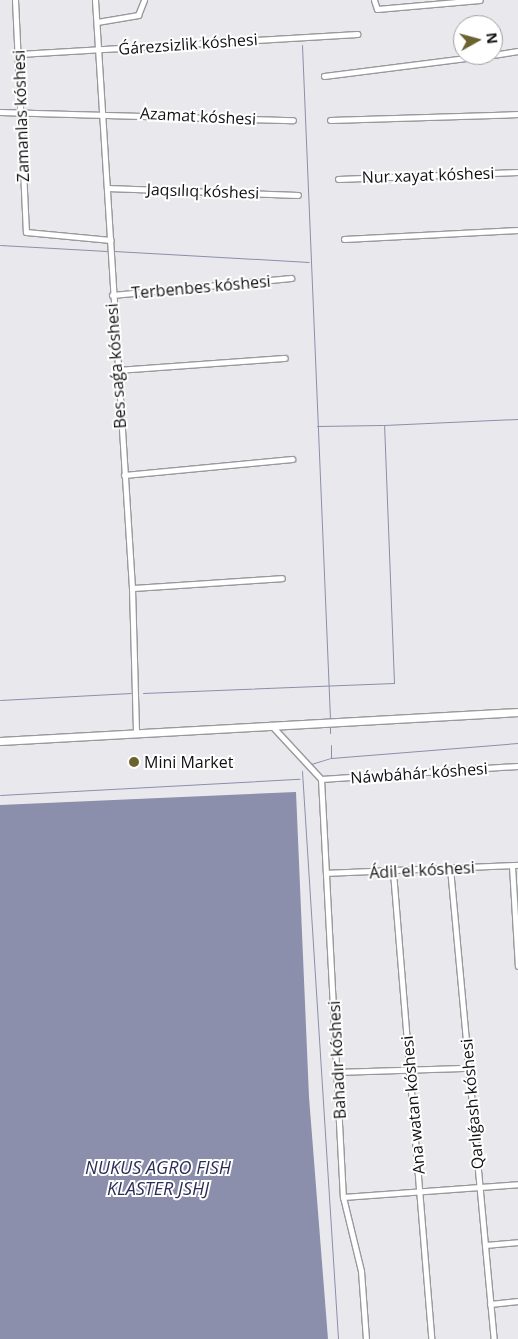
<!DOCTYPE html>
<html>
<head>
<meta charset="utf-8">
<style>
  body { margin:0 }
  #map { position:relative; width:518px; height:1339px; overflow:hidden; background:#e9e9ed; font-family:"Open Sans",sans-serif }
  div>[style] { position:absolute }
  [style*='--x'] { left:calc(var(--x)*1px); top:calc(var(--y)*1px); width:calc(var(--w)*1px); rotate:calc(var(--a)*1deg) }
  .water>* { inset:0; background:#8b8fab }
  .stream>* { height:1px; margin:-0.5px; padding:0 0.5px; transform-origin:0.5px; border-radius:0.5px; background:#8b8fab }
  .roads { filter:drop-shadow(1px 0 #98999c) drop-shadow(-1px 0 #98999c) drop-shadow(0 1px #98999c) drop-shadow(0 -1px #98999c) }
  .minor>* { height:5px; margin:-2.5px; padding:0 2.5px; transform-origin:2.5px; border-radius:2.5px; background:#fff }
  .secondary>* { height:7px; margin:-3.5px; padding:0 3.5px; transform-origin:3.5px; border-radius:3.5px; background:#fff }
  .dots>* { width:14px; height:14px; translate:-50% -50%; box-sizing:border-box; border:2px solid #fff; border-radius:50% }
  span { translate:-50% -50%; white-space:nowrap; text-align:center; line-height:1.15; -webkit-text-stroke:4px #fff; paint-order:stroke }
  .street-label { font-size:16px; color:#111113 }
  .poi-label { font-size:16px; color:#111113 }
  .left { translate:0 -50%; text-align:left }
  .water-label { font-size:18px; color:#2d2e57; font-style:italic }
  .north { position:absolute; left:453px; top:15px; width:50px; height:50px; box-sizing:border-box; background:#fff; border:1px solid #a0a0a1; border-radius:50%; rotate:83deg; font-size:14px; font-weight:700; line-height:20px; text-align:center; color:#111113 }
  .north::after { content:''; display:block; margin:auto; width:18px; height:22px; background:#6b622f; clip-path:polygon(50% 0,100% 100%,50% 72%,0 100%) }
</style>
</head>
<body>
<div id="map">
  <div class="water">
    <i style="clip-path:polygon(296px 792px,309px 1097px,328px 1339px,0 1339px,0 805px)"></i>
  </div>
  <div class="stream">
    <i style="--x:302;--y:45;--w:675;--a:87.62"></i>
    <i style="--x:0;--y:245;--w:107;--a:3.2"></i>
    <i style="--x:114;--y:251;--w:195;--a:3.2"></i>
    <i style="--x:317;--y:426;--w:66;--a:-0.9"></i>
    <i style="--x:143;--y:693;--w:251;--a:-2.3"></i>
    <i style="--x:394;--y:683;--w:258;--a:-92.2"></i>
    <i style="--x:384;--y:425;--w:134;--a:-2.6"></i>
    <i style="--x:0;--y:700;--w:131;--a:-3.1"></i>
    <i style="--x:330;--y:726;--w:7;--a:90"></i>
    <i style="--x:331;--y:745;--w:13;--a:90"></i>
    <i style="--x:331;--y:758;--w:188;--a:-4.6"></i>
    <i style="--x:311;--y:764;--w:21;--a:-17"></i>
    <i style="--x:302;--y:771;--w:569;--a:86.37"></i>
    <i style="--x:0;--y:795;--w:300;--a:-3.1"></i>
  </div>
  <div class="roads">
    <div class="minor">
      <i style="--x:15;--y:0;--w:232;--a:87.3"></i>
      <i style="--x:26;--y:232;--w:85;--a:5.4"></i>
      <i style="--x:95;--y:0;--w:589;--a:86.4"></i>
      <i style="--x:132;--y:588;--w:144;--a:88.4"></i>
      <i style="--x:374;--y:0;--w:9;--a:72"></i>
      <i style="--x:377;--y:9;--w:103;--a:-5"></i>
      <i style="--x:97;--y:22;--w:42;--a:-9.7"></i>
      <i style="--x:138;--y:15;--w:16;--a:-68"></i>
      <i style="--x:19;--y:54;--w:339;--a:-3.4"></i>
      <i style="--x:493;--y:55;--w:25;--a:-9"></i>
      <i style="--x:324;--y:76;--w:167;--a:-7.2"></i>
      <i style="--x:0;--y:112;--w:293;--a:1.6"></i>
      <i style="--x:330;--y:120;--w:188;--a:-1.8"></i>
      <i style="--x:338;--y:179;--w:180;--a:-2.2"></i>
      <i style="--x:107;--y:188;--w:191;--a:2.1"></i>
      <i style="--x:344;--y:239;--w:174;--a:-3"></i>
      <i style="--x:112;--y:295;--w:180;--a:-5.4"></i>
      <i style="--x:116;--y:370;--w:169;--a:-4.1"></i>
      <i style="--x:124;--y:475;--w:169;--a:-5.4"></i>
      <i style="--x:132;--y:588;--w:150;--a:-3.8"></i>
      <i style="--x:271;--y:725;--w:74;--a:47.2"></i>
      <i style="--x:321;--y:779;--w:197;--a:-3.8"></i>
      <i style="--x:321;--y:779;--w:419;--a:87"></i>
      <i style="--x:343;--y:1197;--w:76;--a:76.3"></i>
      <i style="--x:361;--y:1271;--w:68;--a:85.8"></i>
      <i style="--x:512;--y:866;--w:100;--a:86.6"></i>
      <i style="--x:450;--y:868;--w:473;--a:84.7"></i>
      <i style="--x:393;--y:872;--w:469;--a:85.3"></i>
      <i style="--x:326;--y:873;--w:192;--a:-2.4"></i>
      <i style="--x:338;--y:1072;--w:130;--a:-1.8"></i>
      <i style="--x:343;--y:1197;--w:175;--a:-4.2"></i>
      <i style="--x:485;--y:1245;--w:33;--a:-5"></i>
      <i style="--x:490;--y:1304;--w:28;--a:-6"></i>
    </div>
    <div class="secondary">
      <i style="--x:0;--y:741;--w:519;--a:-3.2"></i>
    </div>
  </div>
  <div class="dots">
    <i style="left:134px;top:762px;background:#6b622f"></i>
  </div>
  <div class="street-label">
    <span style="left:188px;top:44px;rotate:-4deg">Ǵárezsizlik kóshesi</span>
    <span style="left:21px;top:116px;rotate:-92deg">Zamanlas kóshesi</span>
    <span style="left:198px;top:116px;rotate:3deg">Azamat kóshesi</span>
    <span style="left:428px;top:175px;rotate:-2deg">Nur xayat kóshesi</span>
    <span style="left:203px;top:191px;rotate:2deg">Jaqsılıq kóshesi</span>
    <span style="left:201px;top:287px;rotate:-5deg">Terbenbes kóshesi</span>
    <span style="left:116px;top:366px;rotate:-94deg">Bes saǵa kóshesi</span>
    <span style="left:419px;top:773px;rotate:-4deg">Náwbáhár kóshesi</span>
    <span style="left:422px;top:870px;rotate:-3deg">Ádil el kóshesi</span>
    <span style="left:337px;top:1060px;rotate:-93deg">Bahadır kóshesi</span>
    <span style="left:472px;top:1104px;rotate:-95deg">Qarlıǵash kóshesi</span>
    <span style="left:413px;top:1105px;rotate:-95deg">Ana watan kóshesi</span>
  </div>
  <div class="poi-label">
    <span class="left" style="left:144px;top:762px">Mini Market</span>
  </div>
  <div class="water-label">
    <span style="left:158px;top:1178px">NUKUS AGRO FISH<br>KLASTER JSHJ</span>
  </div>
  <div class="north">N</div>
</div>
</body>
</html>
